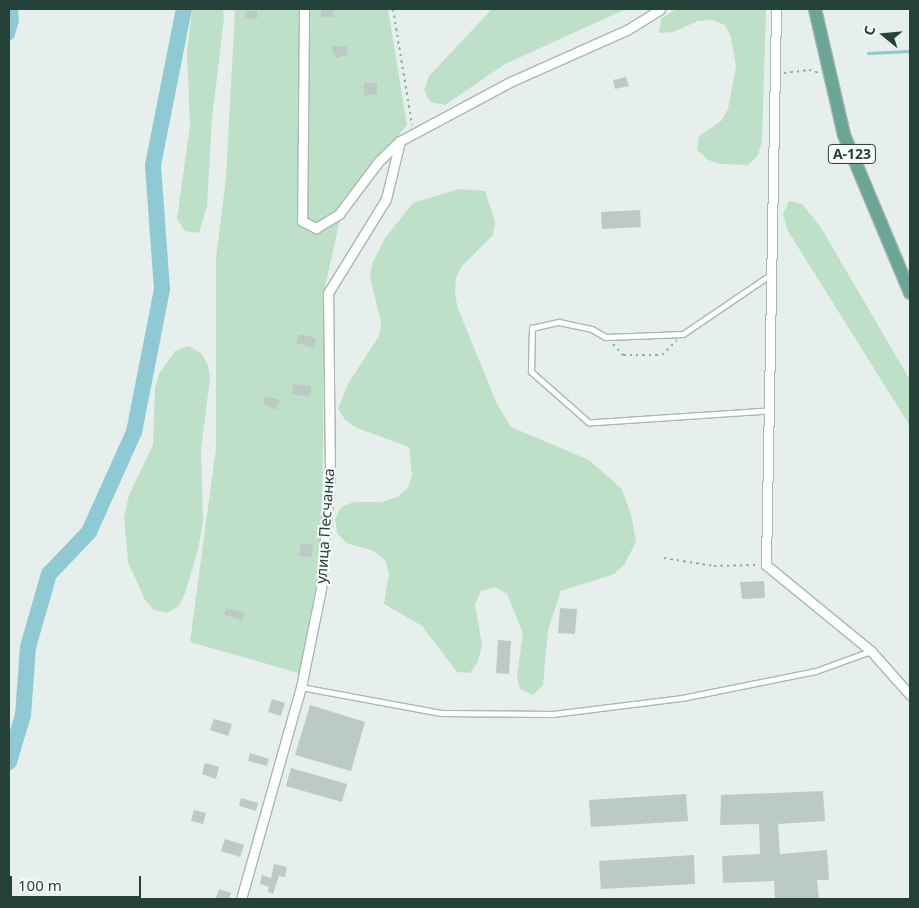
<!DOCTYPE html>
<html>
<head>
<meta charset="utf-8">
<style>
  body { margin:0 }
  #map { position:relative; width:919px; height:908px; overflow:hidden; background:#e6efeb; font-family:"Noto Sans",sans-serif }
  div>[style] { position:absolute }
  [style*='--x'] { left:calc(var(--x)*1px); top:calc(var(--y)*1px); width:calc(var(--w)*1px); rotate:calc(var(--a)*1deg) }
  .green>* { inset:0; background:#bfe0c8 }
  .water>* { inset:0; background:#8ec9d4 }
  .stream>* { height:2.5px; margin:-1.25px; padding:0 1.25px; transform-origin:1.25px; border-radius:1.25px; background:#8ec9d4 }
  .river>* { height:16px; margin:-8px; padding:0 8px; transform-origin:8px; border-radius:8px; background:#8ec9d4 }
  .building>* { inset:0; background:#bbcac4 }
  .path>* { height:2px; margin-top:-1px; transform-origin:0; background:repeating-linear-gradient(90deg,#86b3a5 0 2.5px,transparent 0 6.5px) }
  .roads { filter:drop-shadow(1px 0 #a8b8b2) drop-shadow(-1px 0 #a8b8b2) drop-shadow(0 1px #a8b8b2) drop-shadow(0 -1px #a8b8b2) }
  .service>* { height:4.5px; margin:-2.25px; padding:0 2.25px; transform-origin:2.25px; border-radius:2.25px; background:#fff }
  .minor>* { height:9px; margin:-4.5px; padding:0 4.5px; transform-origin:4.5px; border-radius:4.5px; background:#fff }
  .primary>* { height:12px; margin:-6px; padding:0 6px; transform-origin:6px; border-radius:6px; background:#6aa596 }
  span { translate:-50% -50%; white-space:nowrap; text-align:center; line-height:1.15; -webkit-text-stroke:4px #f7fbf9; paint-order:stroke }
  .shield-label span { padding:1px 4px; background:#f7fbf9; border:1px solid; border-radius:4px; -webkit-text-stroke-width:0 }
  .shield-label { font-size:14px; color:#24423a; font-weight:700 }
  .street-label { font-size:15px; color:#24423a }
  .frame { position:absolute; inset:0; border:10px solid #24423a; pointer-events:none }
  .north { position:absolute; left:859px; top:10px; width:50px; height:50px; -webkit-text-stroke:4px #f7fbf9; paint-order:stroke; rotate:287deg; font-size:14px; font-weight:700; line-height:20px; text-align:center; color:#24423a }
  .north::after { content:''; display:block; margin:auto; width:18px; height:22px; background:#24423a; clip-path:polygon(50% 0,100% 100%,50% 72%,0 100%) }
  .scale { position:absolute; left:10px; top:876px; width:131px; height:22px; box-sizing:border-box; border:2px solid #24423a; border-top:0; padding-left:6px; font-size:15px; line-height:18px; white-space:nowrap; color:#24423a; -webkit-text-stroke:4px #f7fbf9; paint-order:stroke }
</style>
</head>
<body>
<div id="map">
  <div class="green">
    <i style="clip-path:polygon(192px 9px,223px 9px,224px 19px,212px 119px,207px 206px,199px 233px,185px 231px,177px 219px,190px 125px,187px 53px)"></i>
    <i style="clip-path:polygon(235px 9px,388px 9px,407px 125px,344px 201px,325px 287px,322px 525px,315px 609px,302px 674px,190px 642px,216px 448px,216px 257px,226px 178px)"></i>
    <i style="clip-path:polygon(492px 9px,626px 9px,505px 64px,445px 105px,430px 102px,424px 90px,429px 76px)"></i>
    <i style="clip-path:polygon(676px 9px,766px 9px,762px 141px,758px 155px,748px 165px,721px 164px,708px 160px,697px 150px,699px 136px,721px 121px,728px 109px,736px 66px,731px 37px,725px 25px,712px 20px,698px 21px,673px 32px,659px 33px,661px 19px)"></i>
    <i style="clip-path:polygon(459px 189px,485px 191px,495px 221px,493px 235px,463px 265px,456px 277px,455px 291px,457px 306px,496px 402px,511px 427px,589px 460px,621px 488px,631px 514px,636px 542px,624px 565px,614px 574px,561px 591px,548px 630px,543px 685px,533px 695px,520px 689px,517px 676px,523px 633px,507px 594px,495px 587px,481px 591px,475px 604px,482px 646px,478px 661px,470px 673px,457px 672px,422px 626px,384px 604px,389px 573px,385px 560px,374px 551px,346px 543px,337px 533px,335px 519px,341px 507px,354px 502px,382px 502px,397px 497px,408px 488px,412px 475px,409px 447px,357px 428px,345px 420px,338px 408px,349px 382px,379px 336px,381px 322px,370px 278px,372px 264px,385px 238px,413px 203px)"></i>
    <i style="clip-path:polygon(789px 201px,802px 204px,820px 226px,910px 380px,910px 426px,788px 231px,783px 214px)"></i>
    <i style="clip-path:polygon(188px 346px,201px 353px,208px 365px,210px 378px,201px 449px,203px 521px,198px 550px,185px 593px,179px 606px,167px 613px,154px 610px,145px 600px,128px 562px,124px 517px,129px 495px,153px 445px,155px 388px,159px 374px,175px 351px)"></i>
  </div>
  <div class="water">
    <i style="clip-path:polygon(9px 9px,18px 9px,19px 21px,14px 38px,9px 41px)"></i>
  </div>
  <div class="stream">
    <i style="--x:868;--y:53;--w:42;--a:-2.7"></i>
  </div>
  <div class="river">
    <i style="--x:9;--y:762;--w:49;--a:-73.4"></i>
    <i style="--x:23;--y:715;--w:68;--a:-85.8"></i>
    <i style="--x:28;--y:647;--w:76;--a:-74"></i>
    <i style="--x:49;--y:574;--w:58;--a:-46.4"></i>
    <i style="--x:89;--y:532;--w:110;--a:-65.8"></i>
    <i style="--x:134;--y:432;--w:146;--a:-78.9"></i>
    <i style="--x:162;--y:289;--w:124;--a:-94.2"></i>
    <i style="--x:153;--y:165;--w:159;--a:-78.8"></i>
  </div>
  <div class="building">
    <i style="clip-path:polygon(321px 9px,334px 9px,334px 17px,321px 17px)"></i>
    <i style="clip-path:polygon(246px 11px,257px 11px,257px 19px,245px 18px)"></i>
    <i style="clip-path:polygon(331px 46px,347px 46px,347px 55px,336px 58px)"></i>
    <i style="clip-path:polygon(626px 77px,629px 86px,615px 89px,613px 80px)"></i>
    <i style="clip-path:polygon(364px 83px,377px 83px,377px 94px,364px 96px)"></i>
    <i style="clip-path:polygon(640px 210px,641px 227px,602px 229px,601px 212px)"></i>
    <i style="clip-path:polygon(299px 334px,316px 338px,314px 348px,296px 343px)"></i>
    <i style="clip-path:polygon(293px 384px,311px 386px,310px 397px,292px 394px)"></i>
    <i style="clip-path:polygon(265px 396px,280px 400px,276px 410px,263px 404px)"></i>
    <i style="clip-path:polygon(301px 543px,313px 545px,312px 557px,299px 556px)"></i>
    <i style="clip-path:polygon(764px 581px,765px 598px,742px 599px,740px 582px)"></i>
    <i style="clip-path:polygon(226px 608px,245px 613px,242px 620px,224px 615px)"></i>
    <i style="clip-path:polygon(560px 608px,577px 609px,575px 634px,558px 633px)"></i>
    <i style="clip-path:polygon(498px 640px,511px 641px,509px 674px,496px 673px)"></i>
    <i style="clip-path:polygon(272px 699px,285px 703px,281px 716px,268px 712px)"></i>
    <i style="clip-path:polygon(310px 705px,365px 722px,351px 771px,295px 755px)"></i>
    <i style="clip-path:polygon(214px 719px,232px 724px,228px 736px,210px 730px)"></i>
    <i style="clip-path:polygon(250px 753px,269px 759px,267px 766px,248px 761px)"></i>
    <i style="clip-path:polygon(205px 763px,219px 767px,216px 779px,202px 774px)"></i>
    <i style="clip-path:polygon(291px 768px,347px 784px,342px 802px,286px 786px)"></i>
    <i style="clip-path:polygon(823px 791px,825px 821px,778px 824px,780px 854px,827px 850px,829px 880px,817px 880px,819px 899px,775px 899px,774px 881px,723px 883px,722px 856px,760px 854px,759px 824px,720px 825px,721px 795px)"></i>
    <i style="clip-path:polygon(686px 794px,688px 821px,591px 827px,589px 800px)"></i>
    <i style="clip-path:polygon(241px 798px,258px 803px,256px 811px,239px 806px)"></i>
    <i style="clip-path:polygon(194px 810px,206px 813px,203px 824px,191px 821px)"></i>
    <i style="clip-path:polygon(225px 839px,244px 845px,240px 857px,221px 851px)"></i>
    <i style="clip-path:polygon(694px 855px,695px 884px,601px 889px,599px 861px)"></i>
    <i style="clip-path:polygon(274px 864px,287px 867px,285px 877px,279px 876px,273px 894px,268px 892px,269px 887px,260px 884px,262px 875px,271px 878px)"></i>
    <i style="clip-path:polygon(219px 889px,231px 893px,229px 899px,216px 898px)"></i>
  </div>
  <div class="path">
    <i style="--x:393;--y:9;--w:118;--a:80.7"></i>
    <i style="--x:784;--y:73;--w:25;--a:-7"></i>
    <i style="--x:809;--y:70;--w:11;--a:15"></i>
    <i style="--x:613;--y:344;--w:15;--a:48"></i>
    <i style="--x:623;--y:355;--w:39;--a:0"></i>
    <i style="--x:662;--y:355;--w:21;--a:-45"></i>
    <i style="--x:664;--y:558;--w:51;--a:9.1"></i>
    <i style="--x:714;--y:566;--w:44;--a:-1.3"></i>
  </div>
  <div class="roads">
    <div class="service">
      <i style="--x:768;--y:411;--w:179;--a:176.2"></i>
      <i style="--x:589;--y:423;--w:77;--a:-138.7"></i>
      <i style="--x:531;--y:372;--w:44;--a:-88.7"></i>
      <i style="--x:532;--y:328;--w:28;--a:-13"></i>
      <i style="--x:559;--y:322;--w:34;--a:12"></i>
      <i style="--x:592;--y:329;--w:16;--a:30"></i>
      <i style="--x:606;--y:337;--w:77;--a:-2.2"></i>
      <i style="--x:683;--y:334;--w:105;--a:-34.1"></i>
      <i style="--x:301;--y:687;--w:142;--a:10.5"></i>
      <i style="--x:441;--y:713;--w:112;--a:0.5"></i>
      <i style="--x:553;--y:714;--w:130;--a:-7.1"></i>
      <i style="--x:682;--y:698;--w:137;--a:-11.4"></i>
      <i style="--x:816;--y:671;--w:59;--a:-20"></i>
    </div>
    <div class="minor">
      <i style="--x:304;--y:9;--w:212;--a:90.5"></i>
      <i style="--x:302;--y:221;--w:16;--a:27"></i>
      <i style="--x:316;--y:228;--w:27;--a:-31"></i>
      <i style="--x:339;--y:214;--w:66;--a:-53"></i>
      <i style="--x:379;--y:161;--w:29;--a:-44"></i>
      <i style="--x:776;--y:9;--w:556;--a:91.03"></i>
      <i style="--x:766;--y:565;--w:136;--a:39.3"></i>
      <i style="--x:871;--y:651;--w:59;--a:48.4"></i>
      <i style="--x:241;--y:899;--w:220;--a:-74.2"></i>
      <i style="--x:301;--y:687;--w:100;--a:-78.5"></i>
      <i style="--x:321;--y:589;--w:114;--a:-85.5"></i>
      <i style="--x:330;--y:475;--w:182;--a:-90.6"></i>
      <i style="--x:328;--y:293;--w:110;--a:-58.3"></i>
      <i style="--x:386;--y:199;--w:60;--a:-76.4"></i>
      <i style="--x:400;--y:141;--w:125;--a:-28.2"></i>
      <i style="--x:510;--y:82;--w:128;--a:-24"></i>
      <i style="--x:627;--y:30;--w:39;--a:-32"></i>
    </div>
    <div class="primary">
      <i style="--x:815;--y:9;--w:129;--a:77"></i>
      <i style="--x:844;--y:135;--w:171;--a:67.3"></i>
    </div>
  </div>
  <div class="shield-label">
    <span style="left:852px;top:154px">А-123</span>
  </div>
  <div class="street-label">
    <span style="left:325px;top:526px;rotate:-86deg">улица Песчанка</span>
  </div>
  <div class="frame"></div>
  <div class="north">С</div>
  <div class="scale">100 m</div>
</div>
</body>
</html>
